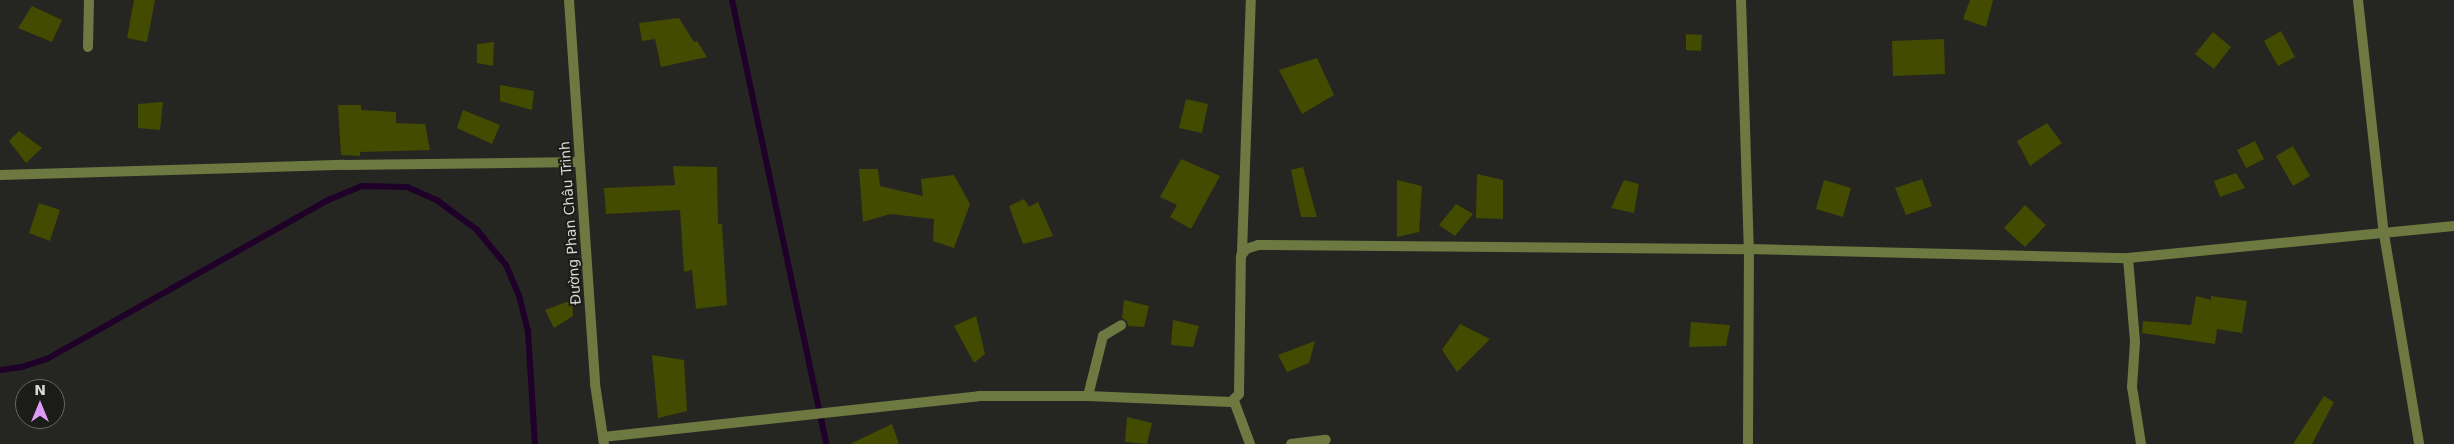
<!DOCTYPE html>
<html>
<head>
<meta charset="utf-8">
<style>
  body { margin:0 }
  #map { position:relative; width:2454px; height:444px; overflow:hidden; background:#252621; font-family:"DejaVu Sans",sans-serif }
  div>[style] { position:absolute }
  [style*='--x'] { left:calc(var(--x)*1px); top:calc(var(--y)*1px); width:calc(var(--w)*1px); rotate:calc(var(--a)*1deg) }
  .stream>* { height:6px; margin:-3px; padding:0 3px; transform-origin:3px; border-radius:3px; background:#1e0029 }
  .building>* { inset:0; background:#434b01 }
  .street>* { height:10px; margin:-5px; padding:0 5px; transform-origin:5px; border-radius:5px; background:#6e7841 }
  span { translate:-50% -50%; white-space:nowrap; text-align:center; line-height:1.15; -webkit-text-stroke:4px #1b1c18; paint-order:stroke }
  .street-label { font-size:14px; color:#d8d9d6 }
  .north { position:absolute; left:15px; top:379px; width:50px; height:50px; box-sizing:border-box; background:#1b1c18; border:1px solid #676864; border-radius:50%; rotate:0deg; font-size:14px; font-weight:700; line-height:20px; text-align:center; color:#d8d9d6 }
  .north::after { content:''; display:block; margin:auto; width:18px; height:22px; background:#dc99f5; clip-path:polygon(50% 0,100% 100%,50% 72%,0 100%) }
</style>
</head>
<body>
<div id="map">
  <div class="stream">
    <i style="--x:732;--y:0;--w:454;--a:78"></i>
    <i style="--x:0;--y:370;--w:22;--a:-8"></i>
    <i style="--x:22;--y:367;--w:26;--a:-18"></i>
    <i style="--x:47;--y:359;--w:321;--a:-29.5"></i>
    <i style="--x:326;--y:201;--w:38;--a:-23"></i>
    <i style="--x:361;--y:186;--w:46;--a:1.2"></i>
    <i style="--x:407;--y:187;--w:34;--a:24"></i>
    <i style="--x:438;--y:201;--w:49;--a:36.6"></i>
    <i style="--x:477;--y:230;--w:45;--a:50.4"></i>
    <i style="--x:506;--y:265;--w:33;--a:67"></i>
    <i style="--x:519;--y:295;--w:37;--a:76"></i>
    <i style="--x:528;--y:331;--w:113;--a:86.5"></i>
  </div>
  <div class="building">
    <i style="clip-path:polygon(134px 0,155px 0,147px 42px,127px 38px)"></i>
    <i style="clip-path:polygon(1970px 0,1993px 0,1986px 27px,1963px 19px)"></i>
    <i style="clip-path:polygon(32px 6px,62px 20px,52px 42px,18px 28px)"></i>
    <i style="clip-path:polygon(679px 18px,694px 42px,697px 41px,707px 57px,661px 67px,655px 39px,642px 41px,639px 23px)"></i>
    <i style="clip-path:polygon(2281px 31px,2295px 57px,2278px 66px,2264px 41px)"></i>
    <i style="clip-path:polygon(2213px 32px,2231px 47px,2214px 69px,2195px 54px)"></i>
    <i style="clip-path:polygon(1686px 34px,1702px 35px,1701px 51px,1686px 50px)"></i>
    <i style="clip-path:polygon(1944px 39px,1945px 74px,1893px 76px,1892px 41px)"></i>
    <i style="clip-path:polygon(494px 42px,493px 66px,477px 63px,477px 44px)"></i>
    <i style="clip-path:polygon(1317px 58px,1334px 95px,1302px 114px,1279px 70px)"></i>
    <i style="clip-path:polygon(500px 85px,534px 91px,532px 110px,500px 101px)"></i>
    <i style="clip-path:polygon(1186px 99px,1208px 104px,1202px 133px,1179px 128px)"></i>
    <i style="clip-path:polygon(163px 102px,160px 130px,138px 128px,138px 104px)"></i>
    <i style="clip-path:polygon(338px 105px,361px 105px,361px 110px,396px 112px,396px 123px,425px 124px,430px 150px,360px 152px,360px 156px,341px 155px)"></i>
    <i style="clip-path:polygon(463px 110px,500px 125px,492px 144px,457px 128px)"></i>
    <i style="clip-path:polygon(2047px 123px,2062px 143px,2030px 166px,2017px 141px)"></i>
    <i style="clip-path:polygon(19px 131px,42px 148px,26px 163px,9px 141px)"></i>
    <i style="clip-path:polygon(2255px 141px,2264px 159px,2246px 168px,2237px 150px)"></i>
    <i style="clip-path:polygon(2293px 146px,2310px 176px,2293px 186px,2276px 156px)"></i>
    <i style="clip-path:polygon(1181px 159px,1220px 176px,1191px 229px,1170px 217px,1177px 205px,1160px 197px)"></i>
    <i style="clip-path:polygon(673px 166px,717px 167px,718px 224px,722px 224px,727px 305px,696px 309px,692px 270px,684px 272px,680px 210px,606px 214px,604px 188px,675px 185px)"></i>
    <i style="clip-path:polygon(1303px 167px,1317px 217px,1301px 217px,1291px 170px)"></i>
    <i style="clip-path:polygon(859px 169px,878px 169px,880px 186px,923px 196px,921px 179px,954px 175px,970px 204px,954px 248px,933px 241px,934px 219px,890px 214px,863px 222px)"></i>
    <i style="clip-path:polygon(2236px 173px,2245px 188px,2220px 197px,2214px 181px)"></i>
    <i style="clip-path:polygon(1477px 174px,1503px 180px,1503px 219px,1476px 218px)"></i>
    <i style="clip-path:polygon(1922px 179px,1932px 206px,1906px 215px,1895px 188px)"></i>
    <i style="clip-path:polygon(1397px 180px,1422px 186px,1419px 232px,1397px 237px)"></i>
    <i style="clip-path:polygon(1624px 180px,1639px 184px,1634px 213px,1611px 208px)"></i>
    <i style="clip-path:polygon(1824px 180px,1851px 188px,1843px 217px,1816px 209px)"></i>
    <i style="clip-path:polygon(1024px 199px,1029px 207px,1038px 202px,1053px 236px,1023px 244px,1009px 206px)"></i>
    <i style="clip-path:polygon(39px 203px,60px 210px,50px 241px,29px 233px)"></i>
    <i style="clip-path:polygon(1456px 204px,1473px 214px,1455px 236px,1439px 225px)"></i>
    <i style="clip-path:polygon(2025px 205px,2046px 225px,2025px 247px,2004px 228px)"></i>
    <i style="clip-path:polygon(2196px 296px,2211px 300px,2211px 296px,2247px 301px,2242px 333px,2217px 329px,2215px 344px,2142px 333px,2143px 321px,2191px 325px)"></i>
    <i style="clip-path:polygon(572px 300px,573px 316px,554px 328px,545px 310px)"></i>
    <i style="clip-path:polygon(1124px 300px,1149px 306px,1144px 327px,1128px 326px,1127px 321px,1122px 318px)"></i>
    <i style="clip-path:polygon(976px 316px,985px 354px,974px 363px,954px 326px)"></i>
    <i style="clip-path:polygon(1173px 320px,1199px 326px,1193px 347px,1171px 345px)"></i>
    <i style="clip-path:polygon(1691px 322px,1730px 325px,1726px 346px,1689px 347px)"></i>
    <i style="clip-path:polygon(1460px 324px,1490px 339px,1457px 372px,1442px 350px)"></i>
    <i style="clip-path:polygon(1315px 341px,1309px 363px,1287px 372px,1278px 355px)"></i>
    <i style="clip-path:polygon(652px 355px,684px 360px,687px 411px,658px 418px)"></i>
    <i style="clip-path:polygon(2324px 396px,2334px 402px,2312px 444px,2293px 444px)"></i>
    <i style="clip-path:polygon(1127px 417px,1152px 423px,1147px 444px,1125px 442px)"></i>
    <i style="clip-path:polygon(892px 424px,899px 444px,850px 444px)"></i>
  </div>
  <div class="street">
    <i style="--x:569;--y:0;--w:385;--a:86.1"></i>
    <i style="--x:595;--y:384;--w:61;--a:81.5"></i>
    <i style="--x:1741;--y:0;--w:249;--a:88.2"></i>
    <i style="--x:1749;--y:249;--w:195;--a:90.3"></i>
    <i style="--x:2358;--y:0;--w:235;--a:83.7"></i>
    <i style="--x:2384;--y:234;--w:213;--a:80.5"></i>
    <i style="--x:88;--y:47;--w:47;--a:-88.8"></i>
    <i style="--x:0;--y:175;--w:344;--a:-1.7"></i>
    <i style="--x:344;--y:165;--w:236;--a:-0.7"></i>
    <i style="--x:1242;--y:252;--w:252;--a:-88"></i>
    <i style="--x:2128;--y:258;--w:84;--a:85.2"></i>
    <i style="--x:2135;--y:342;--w:45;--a:93.8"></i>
    <i style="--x:2132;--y:387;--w:58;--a:81"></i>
    <i style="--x:1088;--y:396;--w:62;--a:-76"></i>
    <i style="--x:1103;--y:336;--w:21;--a:-31"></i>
    <i style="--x:1234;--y:401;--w:46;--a:69.6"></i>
    <i style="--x:603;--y:437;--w:378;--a:-6.2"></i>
    <i style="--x:979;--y:396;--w:109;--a:0"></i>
    <i style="--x:1088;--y:396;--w:143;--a:2.4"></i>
    <i style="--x:1231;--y:402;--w:11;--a:-45"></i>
    <i style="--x:1239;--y:394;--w:138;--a:-89.2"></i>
    <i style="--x:1241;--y:256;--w:9;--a:-54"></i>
    <i style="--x:1246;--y:249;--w:13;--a:-18"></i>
    <i style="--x:1258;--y:245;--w:491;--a:0.5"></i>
    <i style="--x:1749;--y:249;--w:379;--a:1.4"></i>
    <i style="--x:2128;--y:258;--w:328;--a:-5.6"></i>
    <i style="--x:1291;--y:444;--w:35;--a:-7"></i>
  </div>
  <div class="street-label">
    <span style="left:570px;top:223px;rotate:-94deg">Đường Phan Châu Trinh</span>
  </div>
  <div class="north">N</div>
</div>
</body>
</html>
